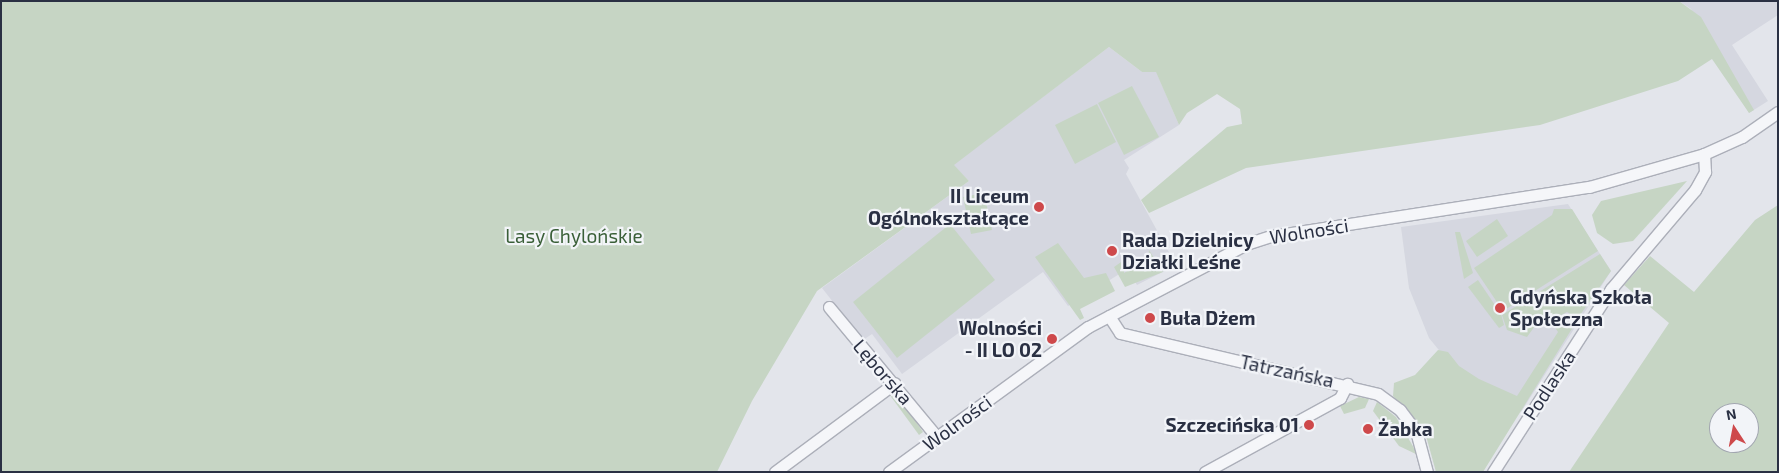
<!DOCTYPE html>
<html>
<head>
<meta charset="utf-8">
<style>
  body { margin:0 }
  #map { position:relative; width:1779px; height:473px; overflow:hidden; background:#e3e5eb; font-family:"Exo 2",sans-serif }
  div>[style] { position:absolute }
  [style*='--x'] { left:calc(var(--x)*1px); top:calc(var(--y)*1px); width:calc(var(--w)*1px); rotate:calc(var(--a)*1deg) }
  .built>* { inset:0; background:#d5d7e0 }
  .green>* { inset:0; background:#c6d5c4 }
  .roads { filter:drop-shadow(1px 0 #acafb9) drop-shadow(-1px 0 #acafb9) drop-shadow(0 1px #acafb9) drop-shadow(0 -1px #acafb9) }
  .street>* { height:11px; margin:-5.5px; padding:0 5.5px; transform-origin:5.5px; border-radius:5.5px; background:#f5f6f9 }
  .dots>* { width:14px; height:14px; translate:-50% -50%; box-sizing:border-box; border:2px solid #f2f4f8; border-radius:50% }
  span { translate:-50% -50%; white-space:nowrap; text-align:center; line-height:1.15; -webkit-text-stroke:4.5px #f2f4f8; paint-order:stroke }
  .poi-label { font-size:19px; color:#2a3043; font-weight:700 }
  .right { translate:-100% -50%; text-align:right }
  .left { translate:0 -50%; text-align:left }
  .street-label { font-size:19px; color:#2a3043 }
  .park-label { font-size:19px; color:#3a5f38 }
  .frame { position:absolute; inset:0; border:2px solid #2a3043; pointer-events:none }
  .north { position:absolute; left:1709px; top:403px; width:50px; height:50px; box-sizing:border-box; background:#f2f4f8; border:1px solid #a2a6b0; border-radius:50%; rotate:349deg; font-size:14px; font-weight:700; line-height:20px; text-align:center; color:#2a3043 }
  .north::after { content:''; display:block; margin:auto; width:18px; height:22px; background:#ce494b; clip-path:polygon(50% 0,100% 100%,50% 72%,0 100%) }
</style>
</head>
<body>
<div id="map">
  <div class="built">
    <i style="clip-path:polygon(1679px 1px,1778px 1px,1778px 15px,1732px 45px,1768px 101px,1749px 113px,1691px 9px)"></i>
    <i style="clip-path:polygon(1109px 47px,1142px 72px,1156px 71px,1179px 125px,1124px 160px,1129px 168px,1126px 174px,1176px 265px,1137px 285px,1131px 275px,1121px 273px,1068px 306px,1043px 272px,902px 374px,872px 334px,863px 340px,822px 288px,969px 181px,953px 165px)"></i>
    <i style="clip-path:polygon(1568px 204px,1611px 271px,1521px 412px,1452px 366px,1429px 338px,1409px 288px,1401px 227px)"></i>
  </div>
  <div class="green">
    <i style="clip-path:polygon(1px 1px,1679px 1px,1701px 17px,1754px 110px,1749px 113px,1712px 59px,1678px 81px,1540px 125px,1246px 168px,1149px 213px,1141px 200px,1227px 127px,1242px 124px,1240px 109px,1217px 94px,1187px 113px,1179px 125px,1156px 72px,1142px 72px,1109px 47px,954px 165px,969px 181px,817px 291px,752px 401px,717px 472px,1px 472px)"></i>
    <i style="clip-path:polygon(1132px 86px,1159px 137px,1124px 155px,1098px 103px)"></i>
    <i style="clip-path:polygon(1097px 104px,1116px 142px,1075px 164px,1055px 125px)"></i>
    <i style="clip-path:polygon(1687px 181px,1633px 241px,1613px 244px,1597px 233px,1592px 215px,1601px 201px)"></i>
    <i style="clip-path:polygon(984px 193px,992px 230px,971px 234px,963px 197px)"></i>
    <i style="clip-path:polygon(evenodd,1778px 205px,1778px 472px,1569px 472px,1669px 323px,1624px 285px,1650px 256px,1694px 292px,1755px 220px,1778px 205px,1719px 413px,1749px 413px,1749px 443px,1719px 443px,1719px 413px)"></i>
    <i style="clip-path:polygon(1554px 209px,1572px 209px,1598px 251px,1503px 311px,1474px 268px,1552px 215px)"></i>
    <i style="clip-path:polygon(1497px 219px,1508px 236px,1477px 257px,1466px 241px)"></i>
    <i style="clip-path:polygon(950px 224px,995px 280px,897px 358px,853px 302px)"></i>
    <i style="clip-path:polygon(1455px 232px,1460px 232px,1473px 273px,1464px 279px)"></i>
    <i style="clip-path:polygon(1058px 243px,1084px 278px,1106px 273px,1115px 291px,1080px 309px,1084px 318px,1080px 320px,1035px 257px)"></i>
    <i style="clip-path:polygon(1149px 250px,1163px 272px,1125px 287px,1114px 267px,1124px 260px,1124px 273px,1148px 259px)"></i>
    <i style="clip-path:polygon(1600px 254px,1611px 271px,1578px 318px,1567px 312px,1546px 323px,1540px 319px,1527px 337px,1507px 330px,1502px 315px)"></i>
    <i style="clip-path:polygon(1478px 280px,1501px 314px,1504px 325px,1499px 328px,1468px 287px)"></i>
    <i style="clip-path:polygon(1563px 321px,1573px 327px,1483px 472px,1436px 472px,1425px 432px,1393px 396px,1394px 383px,1415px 375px,1438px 350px,1448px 352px,1459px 366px,1479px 379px,1517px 396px,1558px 332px,1554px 326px)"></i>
    <i style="clip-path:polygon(889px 394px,899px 397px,923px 432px,919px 435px)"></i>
    <i style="clip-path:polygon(1359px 397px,1369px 399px,1365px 408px,1344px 414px,1340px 406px)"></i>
    <i style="clip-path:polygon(1377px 402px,1396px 417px,1418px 455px,1399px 446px,1373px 411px)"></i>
  </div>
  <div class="roads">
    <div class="street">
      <i style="--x:829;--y:307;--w:169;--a:50.3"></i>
      <i style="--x:1109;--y:316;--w:20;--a:57"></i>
      <i style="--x:1120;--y:333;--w:265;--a:13.3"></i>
      <i style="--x:1378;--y:394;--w:27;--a:36"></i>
      <i style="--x:1400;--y:410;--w:26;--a:53"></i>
      <i style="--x:1416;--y:431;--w:42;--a:75"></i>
      <i style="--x:775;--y:472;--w:149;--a:-36.6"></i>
      <i style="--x:889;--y:472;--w:246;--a:-36.1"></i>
      <i style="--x:1088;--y:327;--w:178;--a:-27.7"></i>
      <i style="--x:1246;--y:244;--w:26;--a:-18"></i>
      <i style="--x:1271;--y:236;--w:322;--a:-8.8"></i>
      <i style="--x:1589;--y:187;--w:120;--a:-16"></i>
      <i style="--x:1704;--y:154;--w:42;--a:-24.1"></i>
      <i style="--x:1742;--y:137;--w:44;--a:-34.8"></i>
      <i style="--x:1205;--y:472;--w:154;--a:-28.7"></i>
      <i style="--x:1340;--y:398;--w:16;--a:-63"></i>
      <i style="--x:1493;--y:472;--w:218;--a:-57.2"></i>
      <i style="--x:1611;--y:289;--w:130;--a:-49.7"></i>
      <i style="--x:1695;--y:190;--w:21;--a:-61"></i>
      <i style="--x:1705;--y:172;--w:18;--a:-93"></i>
    </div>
  </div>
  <div class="dots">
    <i style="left:1039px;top:207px;background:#ce494b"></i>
    <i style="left:1112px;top:251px;background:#ce494b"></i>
    <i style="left:1500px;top:308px;background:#ce494b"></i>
    <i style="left:1150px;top:318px;background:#ce494b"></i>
    <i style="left:1052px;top:339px;background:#ce494b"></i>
    <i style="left:1309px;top:425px;background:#ce494b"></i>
    <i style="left:1368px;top:429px;background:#ce494b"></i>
  </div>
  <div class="poi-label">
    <span class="right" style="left:1029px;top:207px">II Liceum<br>Ogólnokształcące</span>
    <span class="left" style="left:1122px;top:251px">Rada Dzielnicy<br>Działki Leśne</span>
    <span class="left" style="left:1510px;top:308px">Gdyńska Szkoła<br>Społeczna</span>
    <span class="left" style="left:1160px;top:318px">Buła Dżem</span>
    <span class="right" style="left:1042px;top:339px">Wolności<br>- II LO 02</span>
    <span class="right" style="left:1299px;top:425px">Szczecińska 01</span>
    <span class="left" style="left:1378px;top:429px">Żabka</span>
  </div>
  <div class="street-label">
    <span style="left:1309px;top:231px;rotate:-9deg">Wolności</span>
    <span style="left:1287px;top:371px;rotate:12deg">Tatrzańska</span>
    <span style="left:883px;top:372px;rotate:49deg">Lęborska</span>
    <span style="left:1549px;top:385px;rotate:-57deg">Podlaska</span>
    <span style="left:957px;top:423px;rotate:-36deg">Wolności</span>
  </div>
  <div class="park-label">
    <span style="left:574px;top:236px">Lasy Chylońskie</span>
  </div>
  <div class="frame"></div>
  <div class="north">N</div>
</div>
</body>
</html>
